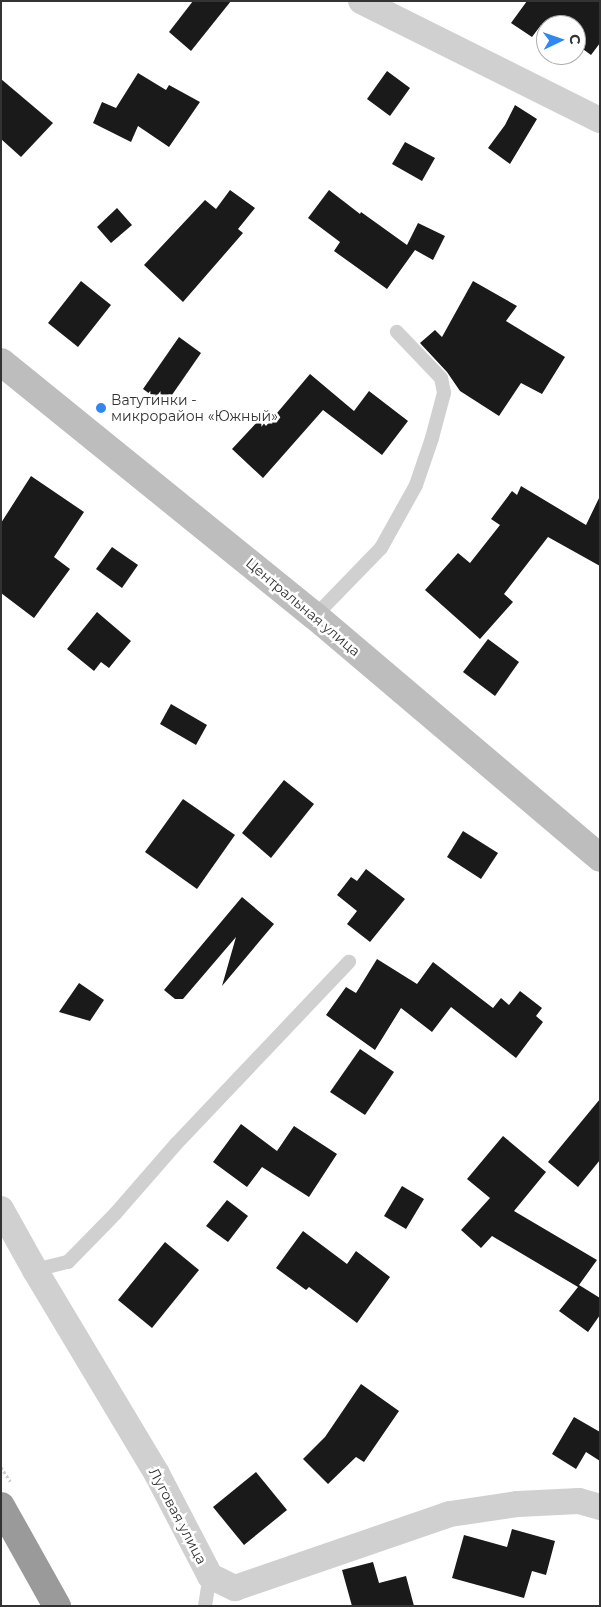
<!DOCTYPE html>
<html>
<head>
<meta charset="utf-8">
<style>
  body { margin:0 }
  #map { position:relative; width:601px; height:1607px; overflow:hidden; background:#fff; font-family:Montserrat,sans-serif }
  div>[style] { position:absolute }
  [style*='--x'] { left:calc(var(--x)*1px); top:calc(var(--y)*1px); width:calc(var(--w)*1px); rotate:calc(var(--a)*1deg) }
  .building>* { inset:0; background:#1a1a1a }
  .path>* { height:3px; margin-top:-1.5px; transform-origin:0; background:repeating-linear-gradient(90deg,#cdcdcd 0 2.5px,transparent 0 5px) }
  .lane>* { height:14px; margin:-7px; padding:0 7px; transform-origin:7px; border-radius:7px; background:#d0d0d0 }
  .street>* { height:26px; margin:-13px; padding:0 13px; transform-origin:13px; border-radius:13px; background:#d0d0d0 }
  .secondary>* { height:28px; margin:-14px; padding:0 14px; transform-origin:14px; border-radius:14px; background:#bdbdbd }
  .highway>* { height:28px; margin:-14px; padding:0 14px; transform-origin:14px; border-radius:14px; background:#9a9a9a }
  .dots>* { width:14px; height:14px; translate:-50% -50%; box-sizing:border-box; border:2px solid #fff; border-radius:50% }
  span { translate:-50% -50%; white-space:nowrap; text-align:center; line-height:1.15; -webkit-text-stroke:5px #fff; paint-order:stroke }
  .poi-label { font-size:14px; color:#333 }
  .left { translate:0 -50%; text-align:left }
  .street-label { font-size:14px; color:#333 }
  .frame { position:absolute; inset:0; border:2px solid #333; pointer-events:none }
  .north { position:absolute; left:536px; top:15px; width:50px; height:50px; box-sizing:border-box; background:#fff; border:1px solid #adadad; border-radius:50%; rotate:87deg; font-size:14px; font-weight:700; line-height:20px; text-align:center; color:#333 }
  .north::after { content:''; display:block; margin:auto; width:18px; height:22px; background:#2f88ef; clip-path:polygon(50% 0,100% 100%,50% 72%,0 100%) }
</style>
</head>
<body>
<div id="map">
  <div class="building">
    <i style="clip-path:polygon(193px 1px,231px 1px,191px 51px,169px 32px)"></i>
    <i style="clip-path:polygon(527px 1px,600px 1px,600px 43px,591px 55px,576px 44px,576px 25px,541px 25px,532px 37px,511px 23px)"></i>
    <i style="clip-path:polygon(387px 71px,410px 88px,390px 116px,367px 99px)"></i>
    <i style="clip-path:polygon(138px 73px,166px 90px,169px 85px,200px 102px,169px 147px,138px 126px,131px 142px,93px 123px,102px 102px,116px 108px)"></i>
    <i style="clip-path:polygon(1px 79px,53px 123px,21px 157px,1px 139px)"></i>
    <i style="clip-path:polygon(515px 105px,537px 119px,510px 164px,488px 148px,505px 125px)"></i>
    <i style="clip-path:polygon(405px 142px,435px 158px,422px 181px,392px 164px)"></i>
    <i style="clip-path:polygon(230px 190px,255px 208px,238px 229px,243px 233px,183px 302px,144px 265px,205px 200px,216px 209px)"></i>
    <i style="clip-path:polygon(329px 190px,360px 214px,361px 212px,407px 245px,418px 223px,445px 236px,433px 260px,415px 250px,387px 289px,334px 251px,340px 242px,308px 218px)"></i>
    <i style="clip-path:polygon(117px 208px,132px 225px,111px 243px,97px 227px)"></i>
    <i style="clip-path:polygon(81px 281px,111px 305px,78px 347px,48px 323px)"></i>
    <i style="clip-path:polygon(473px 281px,517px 306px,506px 321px,565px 357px,542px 394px,521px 383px,499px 416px,460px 391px,447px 372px,420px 343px,435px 330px,442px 337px)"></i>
    <i style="clip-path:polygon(179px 337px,201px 353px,165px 405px,143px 389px)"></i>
    <i style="clip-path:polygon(310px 374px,354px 411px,369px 391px,408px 421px,382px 455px,323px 410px,263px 478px,232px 449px,260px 419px,266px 426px)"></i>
    <i style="clip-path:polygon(31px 476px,84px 512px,54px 557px,70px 569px,34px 618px,1px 593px,1px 523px)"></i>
    <i style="clip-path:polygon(521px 486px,586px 525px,600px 496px,600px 566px,548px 537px,504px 594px,513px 602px,480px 639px,425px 590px,458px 553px,470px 563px,500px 525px,491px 519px,512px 491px,517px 495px)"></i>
    <i style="clip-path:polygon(112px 547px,138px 565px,122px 588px,96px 569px)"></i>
    <i style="clip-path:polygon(97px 612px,131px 641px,109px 668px,101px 662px,94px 671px,67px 649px)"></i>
    <i style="clip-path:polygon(488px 639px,519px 662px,495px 696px,463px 672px)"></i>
    <i style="clip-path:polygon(171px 704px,207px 725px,196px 745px,160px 724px)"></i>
    <i style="clip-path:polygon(284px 780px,314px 804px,271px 858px,242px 833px)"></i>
    <i style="clip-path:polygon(183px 799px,235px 835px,197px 889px,145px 852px)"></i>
    <i style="clip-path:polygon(463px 831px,498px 853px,481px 879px,447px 857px)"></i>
    <i style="clip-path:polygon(366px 869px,405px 899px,370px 942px,347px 924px,357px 911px,337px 895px,351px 877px,357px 881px)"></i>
    <i style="clip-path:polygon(242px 897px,274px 924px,222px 986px,236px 937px,183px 999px,175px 999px,164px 990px)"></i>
    <i style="clip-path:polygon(377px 959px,417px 984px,433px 962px,493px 1008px,501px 998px,509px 1005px,520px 991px,542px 1008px,536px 1016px,543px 1022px,516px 1058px,451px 1007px,432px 1032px,401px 1008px,375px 1050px,326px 1015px,346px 987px,356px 993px)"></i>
    <i style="clip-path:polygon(79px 983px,104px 1000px,90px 1021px,59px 1012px)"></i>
    <i style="clip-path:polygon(360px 1049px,394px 1072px,365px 1115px,330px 1092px)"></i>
    <i style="clip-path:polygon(600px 1099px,600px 1160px,578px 1187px,548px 1162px)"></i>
    <i style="clip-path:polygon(241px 1124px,277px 1151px,294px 1126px,337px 1154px,309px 1197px,262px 1167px,247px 1187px,213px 1162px)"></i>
    <i style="clip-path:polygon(503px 1136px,546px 1172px,514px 1211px,597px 1260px,579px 1285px,600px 1298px,600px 1315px,588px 1332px,559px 1311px,578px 1287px,492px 1236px,481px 1248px,461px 1230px,490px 1198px,467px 1179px)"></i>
    <i style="clip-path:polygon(402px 1186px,424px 1199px,406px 1229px,384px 1216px)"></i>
    <i style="clip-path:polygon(227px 1200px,248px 1216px,228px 1242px,206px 1226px)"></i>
    <i style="clip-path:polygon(303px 1231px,347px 1264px,356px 1251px,390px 1277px,357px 1323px,309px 1287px,306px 1290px,276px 1268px)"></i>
    <i style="clip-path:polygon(165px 1242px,199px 1270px,152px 1328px,118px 1300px)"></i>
    <i style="clip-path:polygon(361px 1384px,399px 1411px,364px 1462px,356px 1457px,328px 1484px,303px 1459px,325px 1437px)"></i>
    <i style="clip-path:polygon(574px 1417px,600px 1432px,600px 1461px,586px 1452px,576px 1469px,552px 1454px)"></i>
    <i style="clip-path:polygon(256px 1472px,287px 1510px,244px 1545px,213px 1507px)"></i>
    <i style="clip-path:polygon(512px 1529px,555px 1541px,546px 1575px,532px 1571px,524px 1598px,452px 1578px,464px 1535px,507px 1547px)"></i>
    <i style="clip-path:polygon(373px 1562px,379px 1583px,406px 1576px,414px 1606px,352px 1606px,342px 1570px)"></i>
  </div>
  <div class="path">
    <i style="--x:1;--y:1467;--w:17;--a:57"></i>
  </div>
  <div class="lane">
    <i style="--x:315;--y:616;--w:95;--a:-45.9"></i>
    <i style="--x:381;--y:548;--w:72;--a:-60.9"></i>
    <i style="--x:416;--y:485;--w:50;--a:-71.2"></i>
    <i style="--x:432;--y:438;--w:47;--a:-75.1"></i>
    <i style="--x:444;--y:393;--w:15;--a:-101"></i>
    <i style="--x:441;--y:378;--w:64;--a:-133.7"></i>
    <i style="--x:35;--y:1270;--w:34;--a:-14"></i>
    <i style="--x:68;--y:1262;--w:67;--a:-45.6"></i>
    <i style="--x:115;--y:1214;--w:94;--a:-48.9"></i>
    <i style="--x:177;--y:1143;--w:250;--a:-46.5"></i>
    <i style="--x:205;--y:1606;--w:30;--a:-81"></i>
  </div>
  <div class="street">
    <i style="--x:361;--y:1;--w:267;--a:26.5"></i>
    <i style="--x:1;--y:1209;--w:70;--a:60.9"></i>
    <i style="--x:35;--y:1270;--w:238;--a:59.1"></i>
    <i style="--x:157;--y:1474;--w:115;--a:62.5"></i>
    <i style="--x:210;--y:1576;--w:28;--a:26"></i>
    <i style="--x:235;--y:1588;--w:227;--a:-19"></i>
    <i style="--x:450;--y:1514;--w:69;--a:-8.4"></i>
    <i style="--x:518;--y:1504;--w:61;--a:-2.8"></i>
    <i style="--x:579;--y:1501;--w:22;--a:16"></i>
  </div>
  <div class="secondary">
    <i style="--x:1;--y:362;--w:404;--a:39"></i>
    <i style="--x:315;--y:616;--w:374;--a:40.3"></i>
  </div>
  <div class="highway">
    <i style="--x:1;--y:1506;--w:115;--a:60.8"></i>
  </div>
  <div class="dots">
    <i style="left:101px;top:408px;background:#2f88ef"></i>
  </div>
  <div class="poi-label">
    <span class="left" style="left:111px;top:408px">Ватутинки -<br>микрорайон «Южный»</span>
  </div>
  <div class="street-label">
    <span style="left:303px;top:607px;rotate:40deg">Центральная улица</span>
    <span style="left:178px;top:1516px;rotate:62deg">Луговая улица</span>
  </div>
  <div class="frame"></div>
  <div class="north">С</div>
</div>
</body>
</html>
